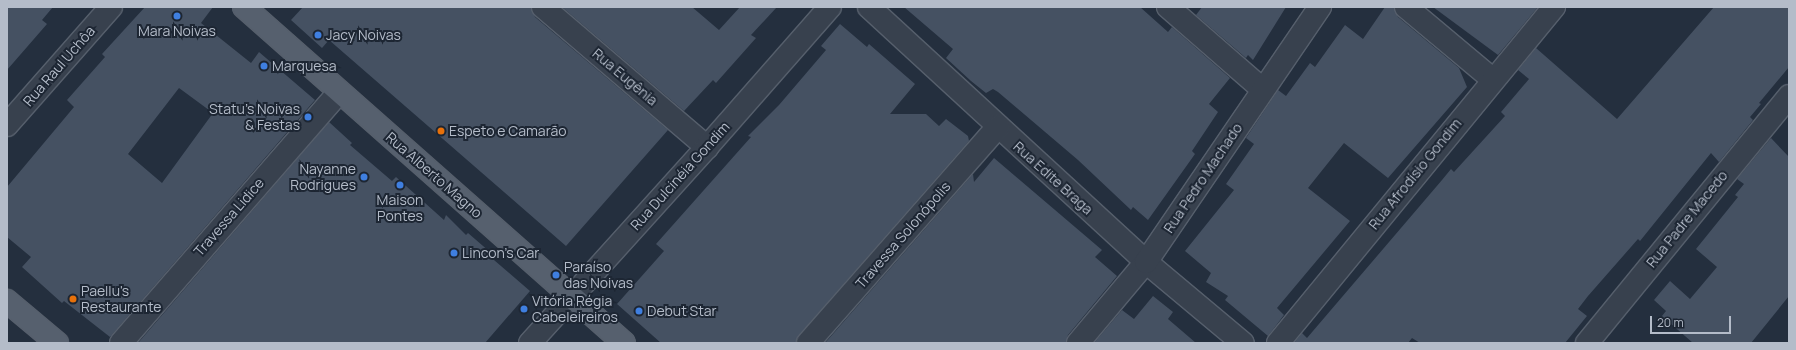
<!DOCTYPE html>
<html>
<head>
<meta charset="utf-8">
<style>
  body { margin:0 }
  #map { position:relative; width:1796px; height:350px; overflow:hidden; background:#242f3e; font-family:Manrope,sans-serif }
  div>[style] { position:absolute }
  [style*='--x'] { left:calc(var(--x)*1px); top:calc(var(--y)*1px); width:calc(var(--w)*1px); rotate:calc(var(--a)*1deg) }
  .building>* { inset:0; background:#455162 }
  .roads { filter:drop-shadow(1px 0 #565f6c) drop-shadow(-1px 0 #565f6c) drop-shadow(0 1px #565f6c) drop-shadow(0 -1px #565f6c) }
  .street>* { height:22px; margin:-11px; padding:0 11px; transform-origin:11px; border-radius:11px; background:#38414e }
  .primary>* { height:22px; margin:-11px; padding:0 11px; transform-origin:11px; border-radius:11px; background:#56606e }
  .dots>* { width:11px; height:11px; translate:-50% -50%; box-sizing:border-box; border:2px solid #1d2633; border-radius:50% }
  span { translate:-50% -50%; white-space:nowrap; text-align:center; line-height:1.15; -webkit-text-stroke:4px #1d2633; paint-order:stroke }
  .poi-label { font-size:14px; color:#b4bcc9 }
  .left { translate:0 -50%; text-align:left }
  .right { translate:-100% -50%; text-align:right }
  .street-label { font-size:14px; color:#b4bcc9 }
  .frame { position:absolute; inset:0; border:8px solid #b4bcc9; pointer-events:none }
  .scale { position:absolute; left:1650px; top:316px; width:81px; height:18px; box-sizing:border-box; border:2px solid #b4bcc9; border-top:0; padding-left:5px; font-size:12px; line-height:14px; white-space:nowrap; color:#b4bcc9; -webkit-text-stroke:3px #1d2633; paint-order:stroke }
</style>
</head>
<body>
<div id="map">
  <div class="building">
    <i style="clip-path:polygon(7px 7px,53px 7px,42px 20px,47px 24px,7px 70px)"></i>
    <i style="clip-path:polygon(evenodd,145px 7px,213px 7px,201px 23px,251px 63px,259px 52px,315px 100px,110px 337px,64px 301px,62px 303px,22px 267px,31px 257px,7px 237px,7px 187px,74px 107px,67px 100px,105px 57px,102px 54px,145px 7px,179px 88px,213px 113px,162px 183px,128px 154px,179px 88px)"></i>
    <i style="clip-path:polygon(303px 7px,531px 7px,535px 17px,668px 130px,566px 246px,329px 40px,322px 48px,291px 20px)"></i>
    <i style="clip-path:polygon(562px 7px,692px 7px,719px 30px,740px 7px,777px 7px,751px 35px,756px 38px,716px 83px,713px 80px,684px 111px)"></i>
    <i style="clip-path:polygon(904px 7px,1140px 7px,1168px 32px,1172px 27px,1230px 78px,1209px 104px,1218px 112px,1192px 151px,1195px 154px,1148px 220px,1133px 207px,1131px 210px,1078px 160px,998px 92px,993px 89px,986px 93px,971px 81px,946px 58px,953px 49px)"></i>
    <i style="clip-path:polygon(1202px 7px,1286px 7px,1253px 60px,1248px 55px,1246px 58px,1196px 15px)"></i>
    <i style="clip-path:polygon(1385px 7px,1394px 7px,1398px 17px,1459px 68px,1467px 87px,1388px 178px,1344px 143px,1308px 188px,1350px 221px,1277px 308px,1284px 315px,1268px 336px,1225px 300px,1228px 296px,1206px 282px,1211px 273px,1185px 251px,1234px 190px,1226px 184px,1254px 144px,1246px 138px,1278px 90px,1286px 96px,1310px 63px,1315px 67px,1345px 25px,1363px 39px)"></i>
    <i style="clip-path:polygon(1433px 7px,1538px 7px,1498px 55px)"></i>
    <i style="clip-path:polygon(1714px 7px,1789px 7px,1789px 67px,1759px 103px,1761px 104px,1750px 117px,1753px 120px,1719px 162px,1711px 153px,1640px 241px,1638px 239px,1588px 296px,1578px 309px,1587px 316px,1565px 343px,1420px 343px,1412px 338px,1408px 343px,1294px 343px,1302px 333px,1307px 338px,1442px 180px,1451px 169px,1454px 172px,1505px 116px,1501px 112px,1529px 79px,1518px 70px,1536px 48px,1617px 119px)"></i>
    <i style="clip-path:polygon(840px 24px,867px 47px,869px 44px,915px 84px,890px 114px,926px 114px,939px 126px,946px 119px,968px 136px,969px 141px,799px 335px,796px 343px,661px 343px,617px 304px,664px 251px,656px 244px,751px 137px,748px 136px,779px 105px,826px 50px,821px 46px)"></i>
    <i style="clip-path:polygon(329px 122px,352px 143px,350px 145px,392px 181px,396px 177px,444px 220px,446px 215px,466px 235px,468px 233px,490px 252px,487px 254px,530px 291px,485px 343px,138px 343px)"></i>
    <i style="clip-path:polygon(1771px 138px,1789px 157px,1789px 296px,1751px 343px,1693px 343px,1662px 316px,1666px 311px,1654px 300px,1670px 281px,1690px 299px,1717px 267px,1696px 249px,1738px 197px,1735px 195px,1744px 184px,1737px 179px)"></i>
    <i style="clip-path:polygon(994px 158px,1102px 250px,1095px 257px,1117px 276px,1068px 335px,1066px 343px,825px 343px,973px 174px,974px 182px)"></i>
    <i style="clip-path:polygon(1153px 296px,1173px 312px,1168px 319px,1196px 343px,1094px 343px,1122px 310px,1134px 319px)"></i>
  </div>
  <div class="roads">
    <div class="street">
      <i style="--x:543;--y:7;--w:216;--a:40.5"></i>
      <i style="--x:869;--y:7;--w:377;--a:42.6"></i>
      <i style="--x:1146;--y:262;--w:126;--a:39.9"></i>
      <i style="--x:1168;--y:7;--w:126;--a:41.1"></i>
      <i style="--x:1406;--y:7;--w:112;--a:39.9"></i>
      <i style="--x:7;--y:125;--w:157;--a:-48.6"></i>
      <i style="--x:121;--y:343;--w:331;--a:-49"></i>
      <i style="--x:530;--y:343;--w:264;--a:-47.9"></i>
      <i style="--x:707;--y:147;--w:186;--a:-48.7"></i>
      <i style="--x:808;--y:343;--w:288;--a:-48.7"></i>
      <i style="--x:1078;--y:343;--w:106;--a:-50"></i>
      <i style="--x:1146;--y:262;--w:309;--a:-55.7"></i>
      <i style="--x:1278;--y:343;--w:435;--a:-50.6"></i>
      <i style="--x:1587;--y:343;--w:319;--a:-50.7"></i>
    </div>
    <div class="primary">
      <i style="--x:244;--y:7;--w:507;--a:41.48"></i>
      <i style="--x:7;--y:301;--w:65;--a:40"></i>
    </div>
  </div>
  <div class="dots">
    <i style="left:177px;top:16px;background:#3f7fe0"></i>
    <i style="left:318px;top:35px;background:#3f7fe0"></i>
    <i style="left:264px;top:66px;background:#3f7fe0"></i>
    <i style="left:308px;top:117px;background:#3f7fe0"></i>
    <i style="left:441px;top:131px;background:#e8710a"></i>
    <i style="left:364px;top:177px;background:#3f7fe0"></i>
    <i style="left:400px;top:185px;background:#3f7fe0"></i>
    <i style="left:454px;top:253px;background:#3f7fe0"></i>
    <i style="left:556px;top:275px;background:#3f7fe0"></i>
    <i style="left:73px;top:299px;background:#e8710a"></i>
    <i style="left:524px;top:309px;background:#3f7fe0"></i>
    <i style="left:639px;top:311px;background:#3f7fe0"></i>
  </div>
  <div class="poi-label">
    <span style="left:177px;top:31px">Mara Noivas</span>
    <span class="left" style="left:326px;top:35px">Jacy Noivas</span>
    <span class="left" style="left:272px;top:66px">Marquesa</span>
    <span class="right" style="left:300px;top:117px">Statu's Noivas<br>&amp; Festas</span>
    <span class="left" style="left:449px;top:131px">Espeto e Camarão</span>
    <span class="right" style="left:356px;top:177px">Nayanne<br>Rodrigues</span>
    <span style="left:400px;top:208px">Maison<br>Pontes</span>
    <span class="left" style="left:462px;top:253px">Lincon's Car</span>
    <span class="left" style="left:564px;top:275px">Paraíso<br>das Noivas</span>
    <span class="left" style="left:81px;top:299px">Paellu's<br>Restaurante</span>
    <span class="left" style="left:532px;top:309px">Vitória Régia<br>Cabeleireiros</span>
    <span class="left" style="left:647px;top:311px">Debut Star</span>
  </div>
  <div class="street-label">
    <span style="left:59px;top:66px;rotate:-49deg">Rua Raul Uchôa</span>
    <span style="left:625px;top:77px;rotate:40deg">Rua Eugênia</span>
    <span style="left:1415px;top:174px;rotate:-51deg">Rua Afrodísio Gondim</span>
    <span style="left:434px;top:175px;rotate:41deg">Rua Alberto Magno</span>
    <span style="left:680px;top:176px;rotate:-48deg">Rua Dulcinéia Gondim</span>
    <span style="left:1053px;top:178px;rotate:42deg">Rua Edite Braga</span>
    <span style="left:1203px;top:178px;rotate:-56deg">Rua Pedro Machado</span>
    <span style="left:229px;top:217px;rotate:-49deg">Travessa Lidice</span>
    <span style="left:1687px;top:219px;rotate:-51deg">Rua Padre Macedo</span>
    <span style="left:903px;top:235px;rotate:-49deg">Travessa Solonópolis</span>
  </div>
  <div class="frame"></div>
  <div class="scale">20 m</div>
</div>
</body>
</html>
